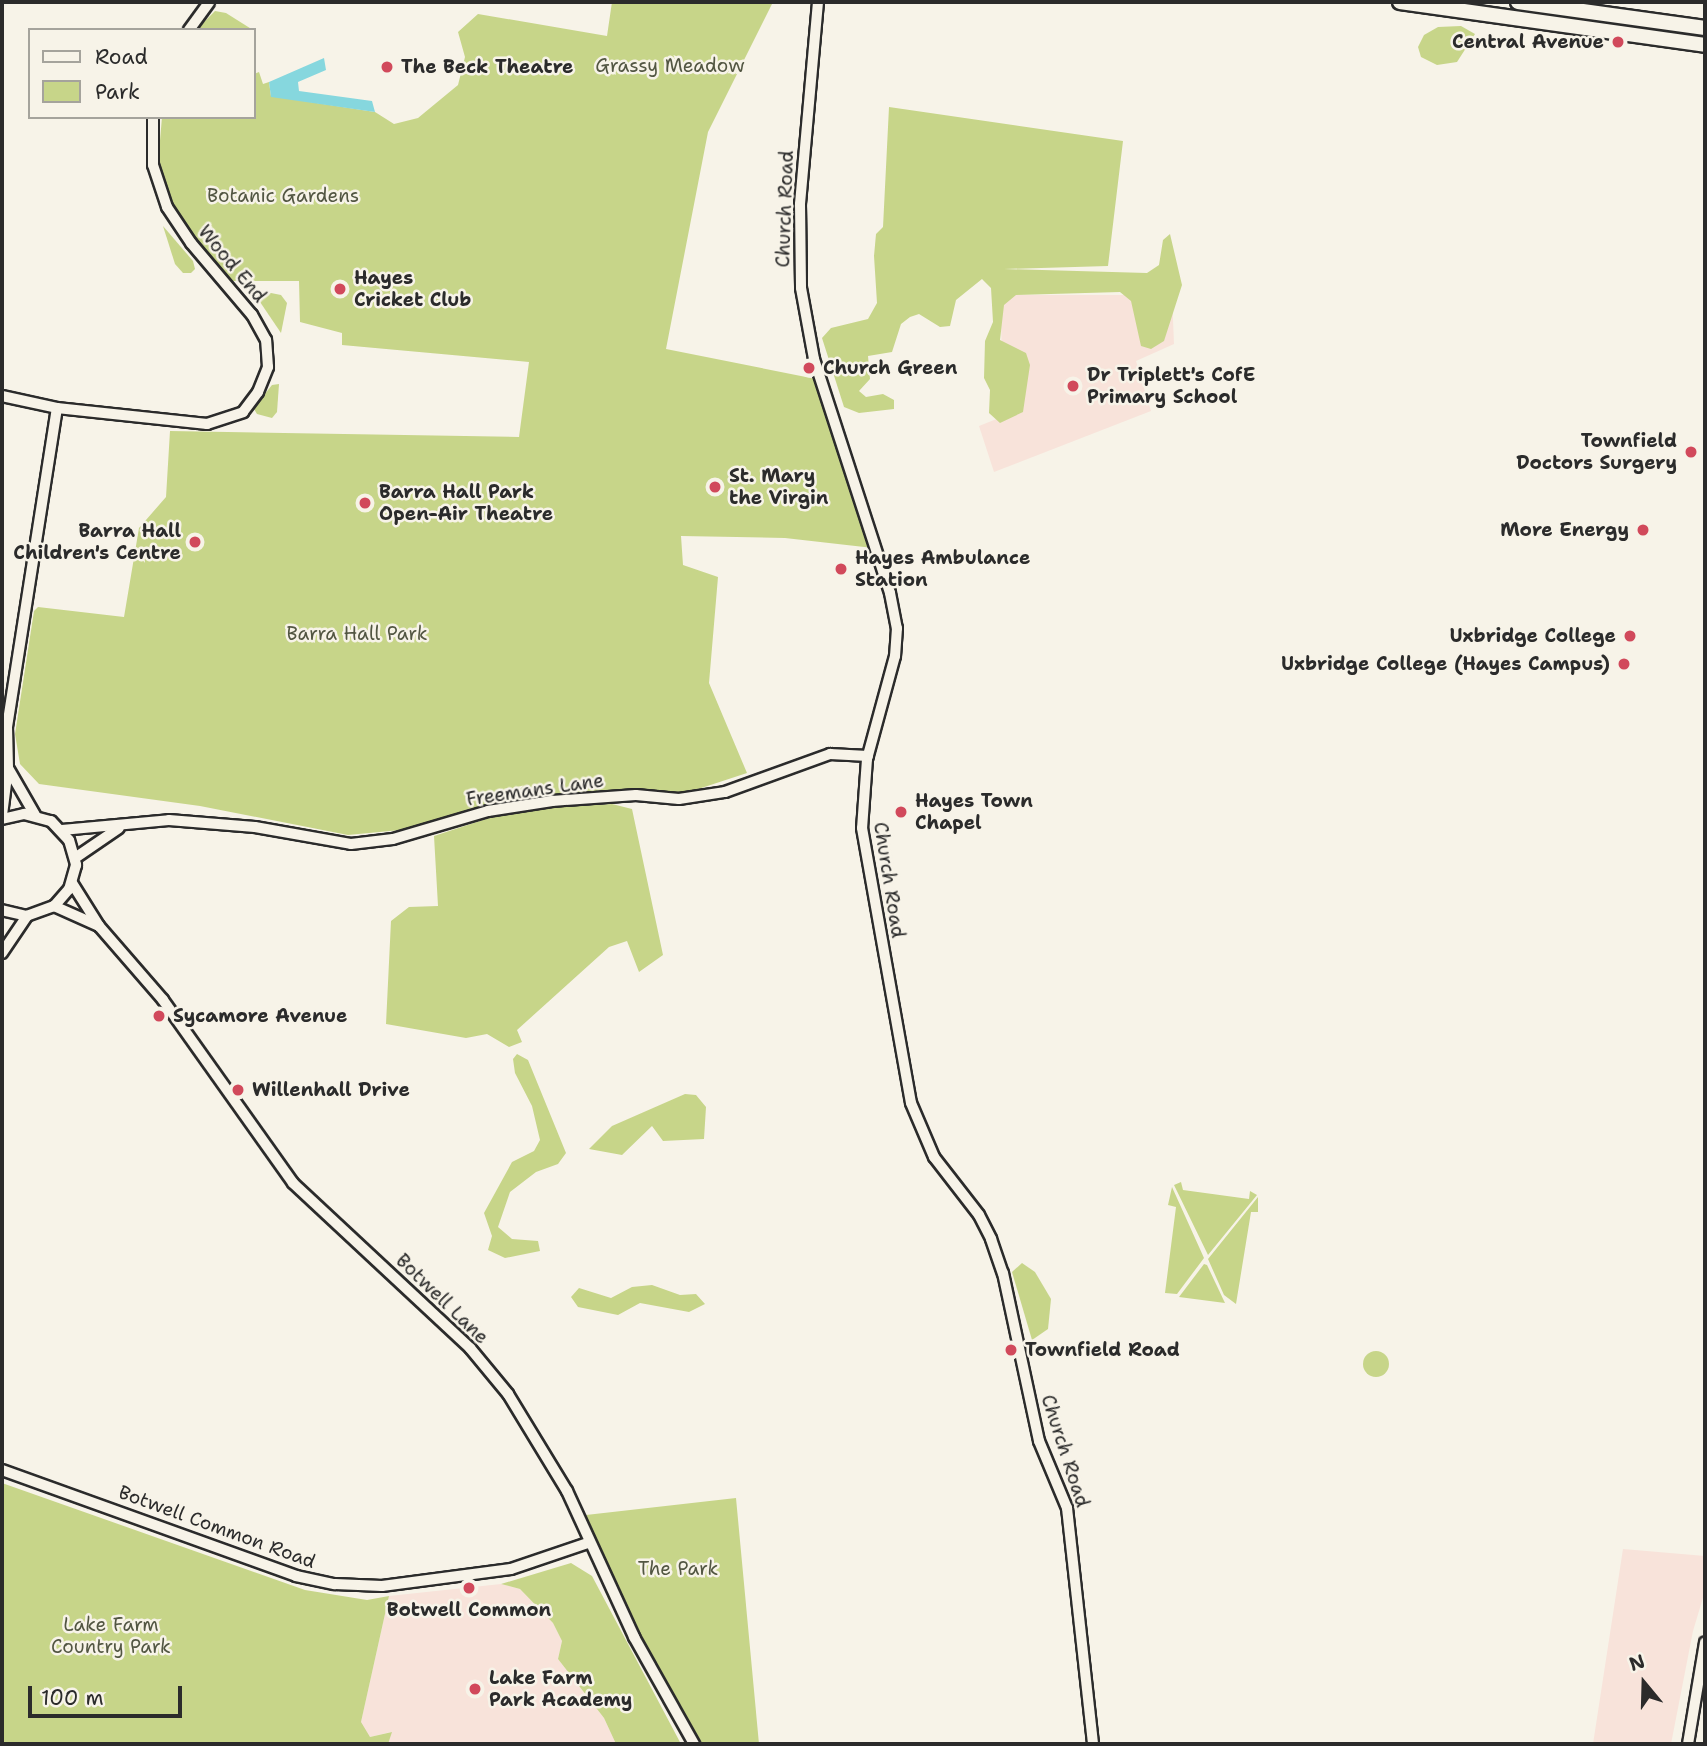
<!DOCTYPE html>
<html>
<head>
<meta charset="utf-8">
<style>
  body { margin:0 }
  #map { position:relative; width:1707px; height:1746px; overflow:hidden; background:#f7f3e8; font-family:"Shantell Sans",sans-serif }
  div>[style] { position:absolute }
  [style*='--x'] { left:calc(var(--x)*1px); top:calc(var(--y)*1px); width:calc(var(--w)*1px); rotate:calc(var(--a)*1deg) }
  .built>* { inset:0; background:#f8e3da }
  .green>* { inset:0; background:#c7d589 }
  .round { border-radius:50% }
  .water>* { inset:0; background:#86d7de }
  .roads { filter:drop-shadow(2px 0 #2b2b2b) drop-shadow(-2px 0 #2b2b2b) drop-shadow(0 2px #2b2b2b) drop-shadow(0 -2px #2b2b2b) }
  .minor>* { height:10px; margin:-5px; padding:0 5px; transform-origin:5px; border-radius:5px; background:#f7f3e8 }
  .major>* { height:14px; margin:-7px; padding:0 7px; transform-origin:7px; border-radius:7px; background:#f7f3e8 }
  .dots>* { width:19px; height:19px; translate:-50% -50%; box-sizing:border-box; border:4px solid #f7f3e8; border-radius:50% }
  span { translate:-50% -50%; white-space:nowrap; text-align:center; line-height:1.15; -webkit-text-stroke:5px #f7f3e8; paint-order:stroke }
  .poi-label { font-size:19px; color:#2b2b2b; font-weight:700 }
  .right { translate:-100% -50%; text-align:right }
  .left { translate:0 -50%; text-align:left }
  .park-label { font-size:19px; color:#525642 }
  .street-label { font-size:19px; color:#2b2b2b }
  .frame { position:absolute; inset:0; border:4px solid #2b2b2b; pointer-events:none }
  .legend { position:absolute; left:28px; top:28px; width:228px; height:91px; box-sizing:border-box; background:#f7f3e8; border:2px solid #a5a39c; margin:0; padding:9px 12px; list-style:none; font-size:21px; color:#2b2b2b }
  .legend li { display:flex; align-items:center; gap:14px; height:35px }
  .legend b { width:35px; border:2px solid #a5a39c }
  .north { position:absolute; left:1609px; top:1648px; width:70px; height:70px; -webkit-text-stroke:5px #f7f3e8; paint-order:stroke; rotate:341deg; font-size:19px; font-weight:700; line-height:28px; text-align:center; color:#2b2b2b }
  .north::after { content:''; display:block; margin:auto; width:24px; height:32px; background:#2b2b2b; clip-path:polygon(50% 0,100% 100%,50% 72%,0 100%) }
  .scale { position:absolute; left:28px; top:1686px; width:154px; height:32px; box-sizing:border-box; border:4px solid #2b2b2b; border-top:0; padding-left:9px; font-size:21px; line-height:24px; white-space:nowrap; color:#2b2b2b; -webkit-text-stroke:5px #f7f3e8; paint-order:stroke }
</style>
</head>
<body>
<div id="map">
  <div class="built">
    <i style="clip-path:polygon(1000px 295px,1172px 295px,1174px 344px,1136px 361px,1151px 411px,994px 472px,979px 426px,1004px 416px)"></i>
    <i style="clip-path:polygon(1623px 1549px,1705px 1556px,1705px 1591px,1693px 1631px,1671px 1744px,1593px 1744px)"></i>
    <i style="clip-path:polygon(501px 1584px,520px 1589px,553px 1623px,562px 1641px,558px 1659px,604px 1718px,616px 1744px,388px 1744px,391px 1732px,370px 1737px,364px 1732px,361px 1722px,389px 1596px)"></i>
  </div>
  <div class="green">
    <i style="clip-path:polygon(612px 2px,773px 2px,708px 132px,666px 349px,821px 380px,873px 548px,785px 538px,681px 536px,683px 565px,718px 577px,709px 683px,747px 773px,680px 795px,550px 797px,493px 804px,411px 829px,348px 835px,200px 806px,39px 784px,20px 764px,15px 734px,34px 611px,38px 607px,124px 617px,139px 528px,166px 497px,170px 431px,519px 437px,529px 362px,342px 345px,342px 333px,300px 322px,299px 281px,230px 281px,192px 236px,168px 197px,158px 164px,162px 117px,254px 117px,254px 74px,259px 72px,263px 84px,269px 82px,271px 96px,375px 112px,394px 124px,418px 118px,458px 85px,465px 57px,458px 32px,478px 14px,607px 36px)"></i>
    <i style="clip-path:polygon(215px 11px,226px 13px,253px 30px,196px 30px)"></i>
    <i style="clip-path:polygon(1461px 26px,1475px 34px,1457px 62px,1437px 65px,1421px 57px,1418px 47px,1424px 35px,1438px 27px)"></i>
    <i style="clip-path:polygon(889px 107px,1123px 141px,1108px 266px,1004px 269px,1147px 273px,1159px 265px,1163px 240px,1170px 234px,1182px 285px,1164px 341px,1151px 349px,1141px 346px,1131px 301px,1120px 292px,1016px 295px,1004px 305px,1000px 340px,1026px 353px,1030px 365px,1023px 412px,1000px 423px,989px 413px,990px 390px,984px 378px,985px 341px,993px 322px,991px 288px,982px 279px,956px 300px,950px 326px,940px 327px,919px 314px,910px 317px,901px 324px,892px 352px,868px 356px,870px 379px,859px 391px,866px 397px,883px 394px,894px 400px,894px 409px,859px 413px,844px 407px,822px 338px,831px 328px,868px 319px,877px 303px,874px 256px,876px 234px,883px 227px)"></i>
    <i style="clip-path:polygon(163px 226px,193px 261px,195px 269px,191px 273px,183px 273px,175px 264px)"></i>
    <i style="clip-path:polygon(271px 293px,281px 295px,287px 303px,281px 333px,258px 299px)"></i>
    <i style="clip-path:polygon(279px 384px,277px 412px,272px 418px,257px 414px,254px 409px,260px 400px,272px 385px)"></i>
    <i style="clip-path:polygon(612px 804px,632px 809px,663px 955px,639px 972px,627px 941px,609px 947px,517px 1030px,522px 1042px,509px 1047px,487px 1034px,466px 1038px,386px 1024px,391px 921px,409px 907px,438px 906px,434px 836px,489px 818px,556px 807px)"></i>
    <i style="clip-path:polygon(517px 1054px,528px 1060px,566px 1153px,558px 1164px,536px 1172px,510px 1192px,498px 1227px,512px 1239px,538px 1241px,540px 1251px,505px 1258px,488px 1250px,492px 1236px,484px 1213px,512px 1162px,534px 1151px,540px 1140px,532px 1106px,515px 1073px,513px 1059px)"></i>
    <i style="clip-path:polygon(685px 1094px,696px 1095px,706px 1107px,704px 1139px,663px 1141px,652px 1126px,622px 1155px,589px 1149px,612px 1126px)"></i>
    <i style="clip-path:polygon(1181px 1182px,1183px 1190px,1249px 1199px,1250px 1191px,1257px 1195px,1208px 1255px,1174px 1185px)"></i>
    <i style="clip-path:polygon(1172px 1187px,1204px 1258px,1177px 1294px,1165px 1293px,1176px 1207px,1168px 1205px)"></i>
    <i style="clip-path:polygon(1258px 1197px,1258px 1212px,1251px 1212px,1236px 1304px,1224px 1295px,1208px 1259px)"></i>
    <i style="clip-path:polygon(1022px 1263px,1035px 1272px,1051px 1299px,1048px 1329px,1032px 1340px,1012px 1272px)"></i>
    <i style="clip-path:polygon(1204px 1264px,1207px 1265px,1225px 1303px,1179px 1297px)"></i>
    <i style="clip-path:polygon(652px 1285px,680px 1295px,696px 1294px,705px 1304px,689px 1312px,640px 1303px,618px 1315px,578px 1307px,571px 1297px,579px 1288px,611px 1298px,632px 1287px)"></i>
    <i class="round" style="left:1363px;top:1351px;width:26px;height:26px"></i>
    <i style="clip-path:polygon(2px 1483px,305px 1590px,367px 1600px,389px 1596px,361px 1722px,370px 1737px,392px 1732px,388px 1744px,2px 1744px)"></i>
    <i style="clip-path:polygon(736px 1498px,759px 1744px,702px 1744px,674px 1701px,621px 1597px,586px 1515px)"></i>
    <i style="clip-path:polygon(571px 1563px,592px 1576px,681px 1744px,616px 1744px,604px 1718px,558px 1659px,562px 1641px,553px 1623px,520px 1589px,501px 1584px)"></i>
  </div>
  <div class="water">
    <i style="clip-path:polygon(324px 58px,326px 70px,298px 82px,299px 91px,372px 101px,375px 112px,271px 97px,269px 82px)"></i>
  </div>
  <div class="roads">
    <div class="minor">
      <i style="--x:818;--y:2;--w:203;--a:95.1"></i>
      <i style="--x:800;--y:204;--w:84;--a:89.3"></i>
      <i style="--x:801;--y:288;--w:72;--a:79.6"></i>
      <i style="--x:814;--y:359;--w:246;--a:72"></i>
      <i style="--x:890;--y:593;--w:36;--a:79"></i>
      <i style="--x:897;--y:628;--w:28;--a:94"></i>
      <i style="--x:895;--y:656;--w:107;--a:105.2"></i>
      <i style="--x:867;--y:759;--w:69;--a:94.1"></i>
      <i style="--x:862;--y:828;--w:279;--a:79.9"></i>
      <i style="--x:911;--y:1103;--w:59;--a:66.9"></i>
      <i style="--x:934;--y:1157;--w:73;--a:52.2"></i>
      <i style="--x:979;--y:1215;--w:27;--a:63"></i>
      <i style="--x:991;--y:1239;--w:36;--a:71"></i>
      <i style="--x:1003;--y:1273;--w:172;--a:77.9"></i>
      <i style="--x:1039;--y:1441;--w:73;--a:67.3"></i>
      <i style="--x:1067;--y:1508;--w:237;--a:83.7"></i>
      <i style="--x:189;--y:30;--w:34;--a:-54"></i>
      <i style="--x:2;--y:396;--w:56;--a:12.3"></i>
      <i style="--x:57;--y:408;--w:151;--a:6.1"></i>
      <i style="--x:207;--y:424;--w:38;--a:-18"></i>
      <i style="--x:243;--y:412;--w:25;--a:-53"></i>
      <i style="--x:258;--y:392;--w:27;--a:-68"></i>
      <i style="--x:268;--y:367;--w:27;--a:-94"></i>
      <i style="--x:266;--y:340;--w:29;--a:-119"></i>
      <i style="--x:252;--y:315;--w:94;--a:-130.3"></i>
      <i style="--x:191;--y:243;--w:43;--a:-123.7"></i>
      <i style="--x:167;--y:207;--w:44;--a:-108.4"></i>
      <i style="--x:153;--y:165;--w:48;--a:-90"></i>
      <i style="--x:8;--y:768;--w:54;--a:60.1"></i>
      <i style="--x:2;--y:815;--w:47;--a:-82.7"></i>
      <i style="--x:8;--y:768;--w:41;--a:-91.4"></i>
      <i style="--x:7;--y:727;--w:323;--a:-81.1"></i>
      <i style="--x:2;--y:819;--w:23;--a:-13"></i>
      <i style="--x:24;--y:814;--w:28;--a:15"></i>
      <i style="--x:51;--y:821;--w:26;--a:47"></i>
      <i style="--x:69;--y:840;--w:26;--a:74"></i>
      <i style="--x:76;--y:865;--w:25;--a:106"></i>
      <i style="--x:69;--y:889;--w:23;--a:131"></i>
      <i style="--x:54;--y:906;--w:29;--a:160"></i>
      <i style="--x:27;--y:916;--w:26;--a:-167"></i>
      <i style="--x:62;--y:830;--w:107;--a:-5.3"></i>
      <i style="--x:169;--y:820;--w:86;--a:4.7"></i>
      <i style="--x:255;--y:827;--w:97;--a:10"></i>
      <i style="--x:351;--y:844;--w:42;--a:-6.8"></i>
      <i style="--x:393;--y:839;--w:99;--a:-16.4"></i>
      <i style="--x:488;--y:811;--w:65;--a:-8.9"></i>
      <i style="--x:552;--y:801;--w:84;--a:-4.1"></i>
      <i style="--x:636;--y:795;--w:43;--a:5.3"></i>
      <i style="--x:679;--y:799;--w:47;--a:-8.7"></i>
      <i style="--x:725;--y:792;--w:112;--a:-19.9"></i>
      <i style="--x:830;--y:754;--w:38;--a:3"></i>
      <i style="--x:75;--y:858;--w:53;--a:-34.3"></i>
      <i style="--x:72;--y:883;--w:51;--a:57.9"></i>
      <i style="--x:99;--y:926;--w:98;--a:49.1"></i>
      <i style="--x:163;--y:1000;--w:224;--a:54.6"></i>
      <i style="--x:293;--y:1183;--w:242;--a:43"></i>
      <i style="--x:470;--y:1348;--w:60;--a:50.4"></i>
      <i style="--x:508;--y:1394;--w:114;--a:58.7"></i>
      <i style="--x:567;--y:1491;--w:161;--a:65.3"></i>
      <i style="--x:634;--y:1637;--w:123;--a:60.7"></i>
      <i style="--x:54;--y:906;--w:49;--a:24"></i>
      <i style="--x:2;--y:953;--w:45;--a:-56"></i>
      <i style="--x:2;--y:1470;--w:313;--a:19.8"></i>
      <i style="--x:296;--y:1576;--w:40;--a:12"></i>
      <i style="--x:335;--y:1584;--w:47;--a:2.4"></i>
      <i style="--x:382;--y:1586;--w:130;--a:-7.5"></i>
      <i style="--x:511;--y:1569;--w:81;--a:-18.7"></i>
      <i style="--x:1688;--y:1744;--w:103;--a:-80.5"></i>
    </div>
    <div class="major">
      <i style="--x:1400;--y:2;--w:308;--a:8"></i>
      <i style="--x:1518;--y:2;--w:189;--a:7.9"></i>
    </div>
  </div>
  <div class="dots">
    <i style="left:1618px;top:42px;background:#d1495b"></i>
    <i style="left:387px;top:67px;background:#d1495b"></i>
    <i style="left:340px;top:289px;background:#d1495b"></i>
    <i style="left:809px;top:368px;background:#d1495b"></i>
    <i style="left:1073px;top:386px;background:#d1495b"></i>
    <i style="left:1691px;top:452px;background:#d1495b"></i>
    <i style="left:715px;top:487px;background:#d1495b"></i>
    <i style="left:365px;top:503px;background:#d1495b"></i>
    <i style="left:1643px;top:530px;background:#d1495b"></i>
    <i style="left:195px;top:542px;background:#d1495b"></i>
    <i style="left:841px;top:569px;background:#d1495b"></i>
    <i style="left:1630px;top:636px;background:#d1495b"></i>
    <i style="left:1624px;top:664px;background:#d1495b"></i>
    <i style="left:901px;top:812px;background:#d1495b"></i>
    <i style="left:159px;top:1016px;background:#d1495b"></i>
    <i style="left:238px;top:1090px;background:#d1495b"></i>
    <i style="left:1011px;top:1350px;background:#d1495b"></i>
    <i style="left:469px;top:1588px;background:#d1495b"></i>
    <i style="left:475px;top:1689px;background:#d1495b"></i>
  </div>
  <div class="poi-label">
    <span class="right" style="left:1604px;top:42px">Central Avenue</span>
    <span class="left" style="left:401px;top:67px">The Beck Theatre</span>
    <span class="left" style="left:354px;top:289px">Hayes<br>Cricket Club</span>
    <span class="left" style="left:823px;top:368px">Church Green</span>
    <span class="left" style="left:1087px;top:386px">Dr Triplett's CofE<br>Primary School</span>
    <span class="right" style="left:1677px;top:452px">Townfield<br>Doctors Surgery</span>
    <span class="left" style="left:729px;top:487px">St. Mary<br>the Virgin</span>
    <span class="left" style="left:379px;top:503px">Barra Hall Park<br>Open-Air Theatre</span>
    <span class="right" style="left:1629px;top:530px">More Energy</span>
    <span class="right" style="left:181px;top:542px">Barra Hall<br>Children's Centre</span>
    <span class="left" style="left:855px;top:569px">Hayes Ambulance<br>Station</span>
    <span class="right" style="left:1616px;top:636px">Uxbridge College</span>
    <span class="right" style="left:1610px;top:664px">Uxbridge College (Hayes Campus)</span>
    <span class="left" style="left:915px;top:812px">Hayes Town<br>Chapel</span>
    <span class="left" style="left:173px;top:1016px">Sycamore Avenue</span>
    <span class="left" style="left:252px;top:1090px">Willenhall Drive</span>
    <span class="left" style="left:1025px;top:1350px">Townfield Road</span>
    <span style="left:469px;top:1610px">Botwell Common</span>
    <span class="left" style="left:489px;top:1689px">Lake Farm<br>Park Academy</span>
  </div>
  <div class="park-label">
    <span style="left:670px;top:66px">Grassy Meadow</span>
    <span style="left:283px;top:196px">Botanic Gardens</span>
    <span style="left:357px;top:634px">Barra Hall Park</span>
    <span style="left:678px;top:1569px">The Park</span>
    <span style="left:111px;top:1636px">Lake Farm<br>Country Park</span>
  </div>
  <div class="street-label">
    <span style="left:785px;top:209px;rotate:-88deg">Church Road</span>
    <span style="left:232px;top:264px;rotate:50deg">Wood End</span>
    <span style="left:535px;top:790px;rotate:-8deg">Freemans Lane</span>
    <span style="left:889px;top:880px;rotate:81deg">Church Road</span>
    <span style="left:442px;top:1299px;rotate:44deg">Botwell Lane</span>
    <span style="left:1065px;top:1451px;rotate:72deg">Church Road</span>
    <span style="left:217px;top:1527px;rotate:20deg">Botwell Common Road</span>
  </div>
  <div class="frame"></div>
  <ul class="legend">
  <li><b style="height:9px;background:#f7f3e8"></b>Road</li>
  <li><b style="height:19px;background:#c7d589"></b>Park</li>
  </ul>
  <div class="north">N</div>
  <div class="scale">100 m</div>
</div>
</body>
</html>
